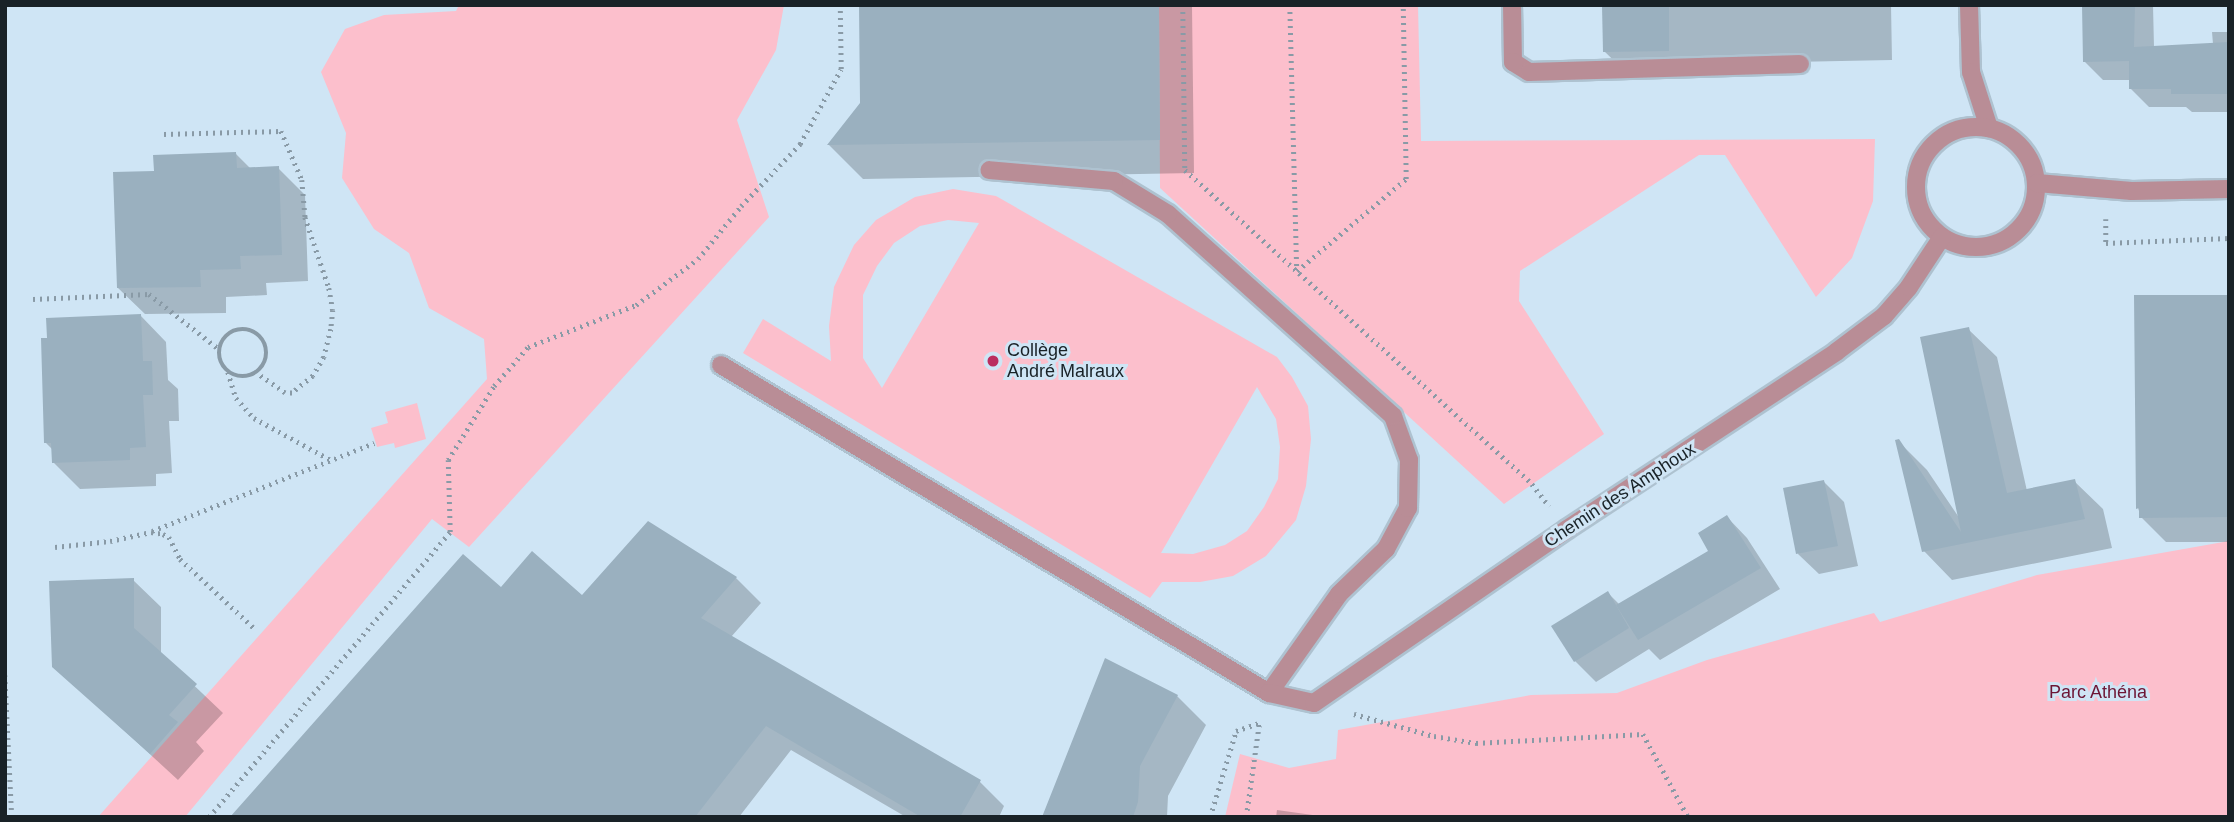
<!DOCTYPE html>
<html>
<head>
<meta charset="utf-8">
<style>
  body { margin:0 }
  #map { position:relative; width:2234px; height:822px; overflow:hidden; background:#cfe5f5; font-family:Helvetica,sans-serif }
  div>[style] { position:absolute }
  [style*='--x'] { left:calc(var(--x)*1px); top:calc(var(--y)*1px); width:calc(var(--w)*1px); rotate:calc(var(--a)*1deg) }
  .green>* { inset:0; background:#fcbfcc }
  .shadow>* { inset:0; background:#0003 }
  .building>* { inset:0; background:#9ab0bf }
  .path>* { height:4.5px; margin-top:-2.25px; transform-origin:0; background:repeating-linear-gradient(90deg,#899aa6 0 2px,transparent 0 7px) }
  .path>.ring { margin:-2.25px; padding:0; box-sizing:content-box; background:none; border:4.5px solid #899aa6; border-radius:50% }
  .roads { filter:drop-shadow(2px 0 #aec2d0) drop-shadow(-2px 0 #aec2d0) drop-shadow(0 2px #aec2d0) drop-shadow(0 -2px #aec2d0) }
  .service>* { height:18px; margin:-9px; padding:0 9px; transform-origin:9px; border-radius:9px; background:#b98d96 }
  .minor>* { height:18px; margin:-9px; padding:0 9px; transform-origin:9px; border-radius:9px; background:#b98d96 }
  .minor>.ring { margin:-9px; padding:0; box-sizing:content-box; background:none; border:18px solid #b98d96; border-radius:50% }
  .dots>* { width:19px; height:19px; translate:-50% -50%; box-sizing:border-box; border:4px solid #cfe5f5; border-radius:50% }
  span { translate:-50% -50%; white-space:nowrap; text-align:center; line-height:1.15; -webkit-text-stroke:6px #cfe5f5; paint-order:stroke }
  .poi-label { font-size:18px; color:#192227 }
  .left { translate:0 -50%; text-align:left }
  .street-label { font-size:18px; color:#192227 }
  .park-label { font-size:18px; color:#6d1635 }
  .frame { position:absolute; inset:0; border:7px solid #192227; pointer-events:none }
</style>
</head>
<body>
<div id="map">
  <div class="green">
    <i style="clip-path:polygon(459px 5px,784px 5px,776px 50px,737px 120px,769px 217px,469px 547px,432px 519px,185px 817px,98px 817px,487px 379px,484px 339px,429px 308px,409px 253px,374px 229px,342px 178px,346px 133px,321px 72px,345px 29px,384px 15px,456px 11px)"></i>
    <i style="clip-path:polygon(1159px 5px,1418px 5px,1421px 141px,1875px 139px,1873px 201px,1852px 258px,1816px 297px,1725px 155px,1699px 155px,1520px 271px,1519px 301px,1604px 434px,1504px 504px,1160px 188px)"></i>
    <i style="clip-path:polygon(evenodd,953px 189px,996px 196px,1277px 357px,1292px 377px,1308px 406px,1311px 439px,1306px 486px,1296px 520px,1266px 556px,1233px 576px,1200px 582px,1162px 582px,1150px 598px,743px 353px,763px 319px,831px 361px,829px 326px,834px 287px,854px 245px,876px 220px,915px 197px,953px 189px,948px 220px,979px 223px,882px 388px,863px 358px,863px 295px,877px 266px,894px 243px,920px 226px,948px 220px,953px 189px,1257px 387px,1276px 419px,1280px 447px,1278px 479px,1264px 507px,1247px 531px,1225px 545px,1193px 554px,1161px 553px,1257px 387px)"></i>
    <i style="clip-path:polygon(417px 403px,426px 439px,395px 448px,394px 443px,377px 447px,371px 428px,388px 423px,385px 412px)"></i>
    <i style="clip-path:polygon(2229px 541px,2229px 817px,1225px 817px,1240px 754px,1289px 768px,1336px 759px,1338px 730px,1531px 695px,1617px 693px,1707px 660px,1874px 613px,1880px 622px,2037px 575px)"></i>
  </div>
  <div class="shadow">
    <i style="clip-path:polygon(861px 5px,1192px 5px,1194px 173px,863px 179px,829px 145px,862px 104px)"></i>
    <i style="clip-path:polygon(1604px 5px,1891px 5px,1892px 60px,1696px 64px,1696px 78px,1633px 79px,1605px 52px)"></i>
    <i style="clip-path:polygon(2083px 5px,2153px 5px,2154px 47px,2213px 44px,2212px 32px,2229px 32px,2229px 112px,2192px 112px,2186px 107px,2149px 107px,2130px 88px,2130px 80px,2103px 80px,2084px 61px)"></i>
    <i style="clip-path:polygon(236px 154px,251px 169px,278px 168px,305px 195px,308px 281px,266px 283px,267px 295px,226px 297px,226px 313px,145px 314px,118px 288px,156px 173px)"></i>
    <i style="clip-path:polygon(2229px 296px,2229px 542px,2166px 542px,2141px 517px,2138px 508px)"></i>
    <i style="clip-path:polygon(140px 315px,166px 342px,168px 380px,178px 389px,179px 421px,169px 421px,172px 473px,156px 474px,156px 486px,80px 489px,53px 462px,53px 450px,46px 443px)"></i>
    <i style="clip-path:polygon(1968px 329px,1997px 357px,2027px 491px,2074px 481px,2103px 509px,2112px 548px,1952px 580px,1924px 551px,1898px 441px,1927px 470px,1960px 519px)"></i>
    <i style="clip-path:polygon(1824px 482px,1844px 502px,1858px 566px,1819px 574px,1798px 554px)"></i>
    <i style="clip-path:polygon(1727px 517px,1747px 538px,1780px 589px,1660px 660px,1649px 649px,1596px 682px,1575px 661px,1608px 593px,1620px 605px,1711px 552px)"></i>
    <i style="clip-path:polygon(649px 523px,736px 578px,761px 603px,731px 637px,980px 782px,1004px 806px,999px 817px,906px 817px,791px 750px,739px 817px,239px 817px,501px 589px,582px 598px)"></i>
    <i style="clip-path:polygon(133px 580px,161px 607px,161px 654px,223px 713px,196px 742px,204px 751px,178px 780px,54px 666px)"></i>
    <i style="clip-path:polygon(1177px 696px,1206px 725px,1168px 796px,1167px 817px,1044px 817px)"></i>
    <i style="clip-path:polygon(1277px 810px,1327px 817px,1276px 817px)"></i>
  </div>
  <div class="building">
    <i style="clip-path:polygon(859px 5px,1159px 5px,1160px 140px,827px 145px,860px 103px)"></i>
    <i style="clip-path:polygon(1602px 5px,1669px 5px,1669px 51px,1603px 52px)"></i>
    <i style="clip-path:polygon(2082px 5px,2135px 5px,2134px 47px,2229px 42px,2229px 94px,2171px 94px,2171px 89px,2129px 89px,2129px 61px,2083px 62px)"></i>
    <i style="clip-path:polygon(236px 152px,237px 168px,279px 166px,282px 255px,240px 256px,241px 269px,200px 270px,201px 287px,117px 288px,113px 172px,154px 171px,153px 155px)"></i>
    <i style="clip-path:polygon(2134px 295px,2229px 295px,2229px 517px,2139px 518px,2139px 508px,2136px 509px)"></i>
    <i style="clip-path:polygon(141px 314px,143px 361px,152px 361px,153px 395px,143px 395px,146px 447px,130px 448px,130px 460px,52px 463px,51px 443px,44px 443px,41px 338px,47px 338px,46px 318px)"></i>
    <i style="clip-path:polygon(1969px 327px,2007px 493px,2075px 479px,2085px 519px,1922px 552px,1895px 440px,1899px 439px,1961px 532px,1920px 337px)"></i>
    <i style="clip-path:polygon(1824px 480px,1838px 546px,1796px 554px,1783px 488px)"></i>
    <i style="clip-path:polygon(1727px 515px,1761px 568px,1638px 640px,1616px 605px,1708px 551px,1698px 533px)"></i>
    <i style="clip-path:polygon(648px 521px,737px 577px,701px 618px,981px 780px,960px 817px,921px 817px,766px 726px,695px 817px,230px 817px,463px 554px,501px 587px,532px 551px,582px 595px)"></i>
    <i style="clip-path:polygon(134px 578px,134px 628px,197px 684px,169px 715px,178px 722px,150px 754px,52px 667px,49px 581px)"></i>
    <i style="clip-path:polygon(1608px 591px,1629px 628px,1574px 662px,1551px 626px)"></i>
    <i style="clip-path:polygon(1105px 658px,1178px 695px,1140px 766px,1138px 802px,1133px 817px,1042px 817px)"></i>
  </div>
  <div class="path">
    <i style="--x:1183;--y:5;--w:165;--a:89.3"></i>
    <i style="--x:1185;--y:170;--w:468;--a:42.1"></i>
    <i style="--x:1532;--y:484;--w:28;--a:52"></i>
    <i style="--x:1290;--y:5;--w:265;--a:88.5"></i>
    <i style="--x:164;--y:134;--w:117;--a:-1.5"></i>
    <i style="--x:281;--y:131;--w:53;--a:66.8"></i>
    <i style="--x:302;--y:180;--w:37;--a:85"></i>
    <i style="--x:305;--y:217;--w:75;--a:71.3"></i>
    <i style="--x:329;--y:288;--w:22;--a:80"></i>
    <i style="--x:333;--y:310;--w:19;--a:96"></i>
    <i style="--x:331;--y:329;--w:29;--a:104"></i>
    <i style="--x:324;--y:357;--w:22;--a:120"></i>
    <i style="--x:313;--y:376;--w:27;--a:141"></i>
    <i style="--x:292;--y:393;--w:7;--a:180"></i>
    <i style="--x:285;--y:393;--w:35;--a:-145"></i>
    <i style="--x:2106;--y:219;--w:24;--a:90"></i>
    <i style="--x:2106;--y:243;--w:123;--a:-2.3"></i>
    <i style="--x:1297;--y:271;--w:143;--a:-40.2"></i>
    <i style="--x:1406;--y:179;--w:174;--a:-91"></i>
    <i style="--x:33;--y:299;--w:116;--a:-2.5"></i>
    <i style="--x:149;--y:294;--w:89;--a:38.2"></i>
    <i class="ring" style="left:219px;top:329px;width:43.5px;height:43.5px"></i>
    <i style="--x:228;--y:372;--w:27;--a:73"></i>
    <i style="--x:236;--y:398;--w:27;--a:48"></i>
    <i style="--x:254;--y:418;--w:88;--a:28.6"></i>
    <i style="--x:152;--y:531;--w:239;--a:-21.6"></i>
    <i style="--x:55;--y:547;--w:55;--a:-6.2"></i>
    <i style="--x:110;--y:541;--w:42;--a:-12.4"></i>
    <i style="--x:151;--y:532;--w:12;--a:9"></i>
    <i style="--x:163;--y:534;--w:7;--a:27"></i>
    <i style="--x:169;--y:537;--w:25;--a:63"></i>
    <i style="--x:180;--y:559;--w:103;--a:43"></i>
    <i style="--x:5;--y:675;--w:142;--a:87.2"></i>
    <i style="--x:1354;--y:714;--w:83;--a:15.4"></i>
    <i style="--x:1434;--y:736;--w:43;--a:9.5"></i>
    <i style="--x:1476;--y:743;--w:167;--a:-3.1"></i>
    <i style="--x:1643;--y:734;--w:94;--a:61.5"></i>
    <i style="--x:209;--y:817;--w:373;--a:-49.8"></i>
    <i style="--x:450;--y:532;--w:72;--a:-91.6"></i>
    <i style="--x:448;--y:460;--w:87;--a:-58.1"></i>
    <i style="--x:494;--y:386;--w:52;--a:-48.9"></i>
    <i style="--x:528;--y:347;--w:116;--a:-21.3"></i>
    <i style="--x:636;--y:305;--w:77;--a:-36.6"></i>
    <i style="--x:698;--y:259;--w:68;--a:-50.9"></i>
    <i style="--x:741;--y:206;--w:86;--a:-46.4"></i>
    <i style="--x:800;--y:144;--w:85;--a:-61.3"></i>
    <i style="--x:841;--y:69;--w:64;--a:-90.9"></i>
    <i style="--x:1210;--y:817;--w:90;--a:-73.2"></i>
    <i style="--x:1236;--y:731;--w:24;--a:-19"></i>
    <i style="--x:1246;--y:817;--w:94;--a:-82"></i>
  </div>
  <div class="roads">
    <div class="service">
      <i style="--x:1512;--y:5;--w:57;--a:89"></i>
      <i style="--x:1513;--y:62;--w:19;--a:32"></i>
      <i style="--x:1529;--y:72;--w:271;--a:-1.7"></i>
      <i style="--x:721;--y:365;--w:639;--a:30.9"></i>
      <i style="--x:1269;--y:693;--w:121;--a:-54.7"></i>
      <i style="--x:1339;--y:594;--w:65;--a:-43.8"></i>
      <i style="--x:1386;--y:549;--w:47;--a:-61.8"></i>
      <i style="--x:1408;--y:508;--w:48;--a:-88.8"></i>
      <i style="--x:1409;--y:460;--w:47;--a:-110"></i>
      <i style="--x:1393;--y:416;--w:302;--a:-138.1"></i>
      <i style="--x:1168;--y:214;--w:63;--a:-148.6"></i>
      <i style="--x:1114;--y:181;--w:125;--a:-175"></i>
    </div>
    <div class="minor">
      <i style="--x:1969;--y:5;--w:67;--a:88.3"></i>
      <i style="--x:1971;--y:72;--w:59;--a:72.2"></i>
      <i class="ring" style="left:1916px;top:127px;width:102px;height:102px"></i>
      <i style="--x:2037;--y:183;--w:95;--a:4.8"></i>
      <i style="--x:2132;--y:191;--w:97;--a:-1.2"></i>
      <i style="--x:1269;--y:693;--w:46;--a:12.5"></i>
      <i style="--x:1314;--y:703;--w:307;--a:-34.5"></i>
      <i style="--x:1567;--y:529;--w:322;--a:-33.3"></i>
      <i style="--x:1836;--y:352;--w:60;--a:-36.9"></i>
      <i style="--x:1884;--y:316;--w:38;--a:-49"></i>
      <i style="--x:1909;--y:287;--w:60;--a:-56.6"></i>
    </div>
  </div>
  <div class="dots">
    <i style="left:993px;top:361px;background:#ba2d5f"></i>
  </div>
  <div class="poi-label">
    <span class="left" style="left:1007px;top:361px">Collège<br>André Malraux</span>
  </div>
  <div class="street-label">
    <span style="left:1620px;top:495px;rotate:-33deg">Chemin des Amphoux</span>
  </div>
  <div class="park-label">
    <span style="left:2098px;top:692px">Parc Athéna</span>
  </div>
  <div class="frame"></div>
</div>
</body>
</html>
